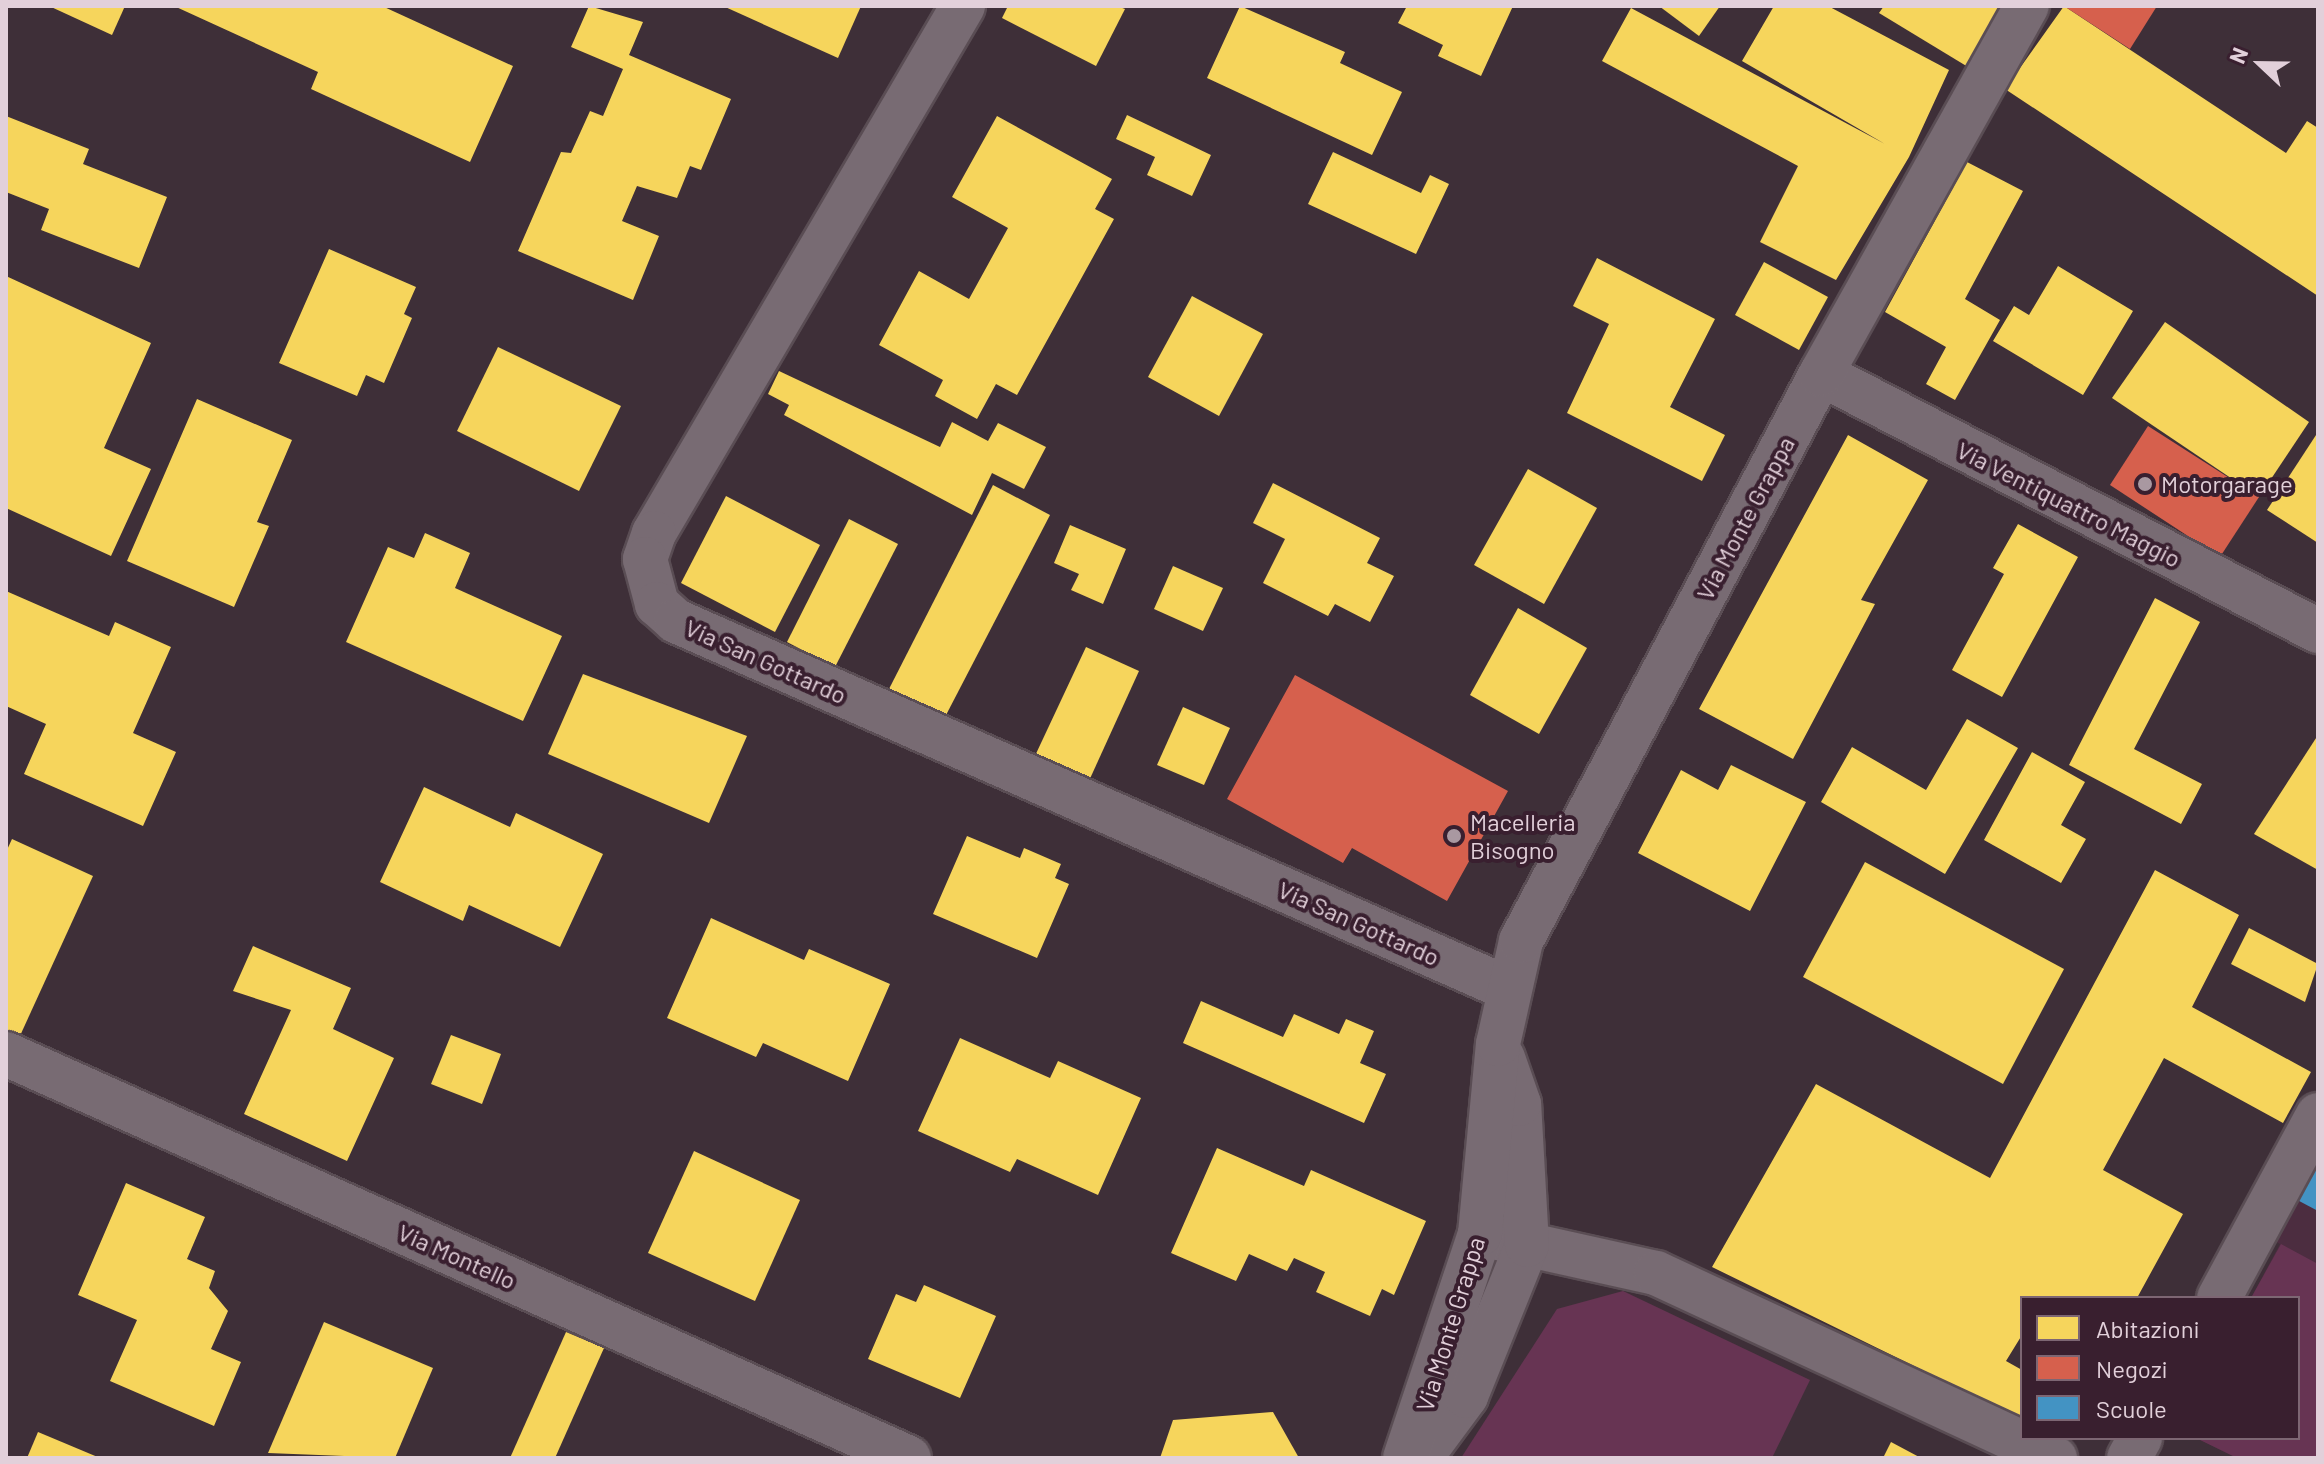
<!DOCTYPE html>
<html>
<head>
<meta charset="utf-8">
<style>
  body { margin:0 }
  #map { position:relative; width:2324px; height:1464px; overflow:hidden; background:#3e2f38; font-family:Barlow,sans-serif }
  div>[style] { position:absolute }
  [style*='--x'] { left:calc(var(--x)*1px); top:calc(var(--y)*1px); width:calc(var(--w)*1px); rotate:calc(var(--a)*1deg) }
  .built>* { inset:0; background:#4c2d40 }
  .green>* { inset:0; background:#673453 }
  .homes>* { inset:0; background:#f6d55c }
  .shops>* { inset:0; background:#d6604d }
  .schools>* { inset:0; background:#4393c3 }
  .roads { filter:drop-shadow(2px 0 #5a4d54) drop-shadow(-2px 0 #5a4d54) drop-shadow(0 2px #5a4d54) drop-shadow(0 -2px #5a4d54) }
  .minor>* { height:44px; margin:-22px; padding:0 22px; transform-origin:22px; border-radius:22px; background:#786b73 }
  .dots>* { width:22px; height:22px; translate:-50% -50%; box-sizing:border-box; border:4px solid #391f2f; border-radius:50% }
  span { translate:-50% -50%; white-space:nowrap; text-align:center; line-height:1.15; -webkit-text-stroke:8px #391f2f; paint-order:stroke }
  .poi-label { font-size:24px; color:#e2d0da }
  .left { translate:0 -50%; text-align:left }
  .street-label { font-size:24px; color:#e2d0da }
  .frame { position:absolute; inset:0; border:8px solid #e2d0da; pointer-events:none }
  .legend { position:absolute; left:2020px; top:1296px; width:280px; height:144px; box-sizing:border-box; background:#391f2f; border:2px solid #7d6673; margin:0; padding:10px 14px; list-style:none; font-size:24px; color:#e2d0da }
  .legend li { display:flex; align-items:center; gap:16px; height:40px }
  .legend b { width:40px; border:2px solid #7d6673 }
  .north { position:absolute; left:2220px; top:24px; width:80px; height:80px; -webkit-text-stroke:6px #391f2f; paint-order:stroke; rotate:292deg; font-size:22px; font-weight:700; line-height:32px; text-align:center; color:#e2d0da }
  .north::after { content:''; display:block; margin:auto; width:28px; height:36px; background:#e2d0da; clip-path:polygon(50% 0,100% 100%,50% 72%,0 100%) }
</style>
</head>
<body>
<div id="map">
  <div class="built">
    <i style="clip-path:polygon(2318px 1134px,2318px 1458px,2237px 1458px,2196px 1438px,2298px 1438px,2298px 1298px,2251px 1298px,2280px 1244px,2264px 1235px)"></i>
  </div>
  <div class="green">
    <i style="clip-path:polygon(2281px 1244px,2318px 1264px,2318px 1458px,2237px 1458px,2196px 1438px,2298px 1438px,2298px 1298px,2251px 1298px)"></i>
    <i style="clip-path:polygon(1623px 1291px,1810px 1380px,1772px 1458px,1461px 1458px,1557px 1309px)"></i>
  </div>
  <div class="homes">
    <i style="clip-path:polygon(49px 6px,125px 6px,112px 35px)"></i>
    <i style="clip-path:polygon(174px 6px,382px 6px,513px 66px,470px 162px,311px 89px,318px 72px)"></i>
    <i style="clip-path:polygon(589px 6px,643px 22px,629px 55px,731px 99px,701px 170px,690px 166px,677px 198px,637px 186px,622px 221px,659px 236px,633px 300px,518px 251px,561px 152px,571px 153px,590px 111px,603px 116px,623px 69px,571px 47px)"></i>
    <i style="clip-path:polygon(723px 6px,861px 6px,838px 58px)"></i>
    <i style="clip-path:polygon(1008px 6px,1117px 6px,1125px 9px,1096px 66px,1002px 18px)"></i>
    <i style="clip-path:polygon(1240px 6px,1345px 52px,1340px 63px,1402px 92px,1372px 155px,1207px 78px)"></i>
    <i style="clip-path:polygon(1407px 6px,1513px 6px,1481px 76px,1438px 56px,1443px 45px,1398px 23px)"></i>
    <i style="clip-path:polygon(1659px 6px,1720px 6px,1699px 36px)"></i>
    <i style="clip-path:polygon(1774px 6px,1828px 6px,1949px 70px,1909px 157px,1836px 280px,1760px 242px,1798px 166px,1602px 61px,1631px 8px,1885px 144px,1742px 61px)"></i>
    <i style="clip-path:polygon(1884px 6px,2006px 6px,1968px 67px,1879px 13px)"></i>
    <i style="clip-path:polygon(2064px 6px,2286px 153px,2307px 121px,2318px 128px,2318px 296px,2005px 89px)"></i>
    <i style="clip-path:polygon(1127px 115px,1211px 155px,1192px 196px,1147px 175px,1155px 157px,1116px 139px)"></i>
    <i style="clip-path:polygon(6px 116px,89px 149px,83px 164px,167px 197px,139px 268px,41px 230px,49px 209px,6px 192px)"></i>
    <i style="clip-path:polygon(997px 116px,1112px 179px,1095px 209px,1114px 219px,1017px 395px,996px 384px,977px 419px,935px 396px,943px 380px,879px 345px,919px 271px,969px 299px,1008px 228px,952px 197px)"></i>
    <i style="clip-path:polygon(1333px 152px,1421px 193px,1430px 175px,1449px 184px,1416px 254px,1308px 204px)"></i>
    <i style="clip-path:polygon(1967px 162px,2023px 191px,1965px 299px,2000px 320px,1955px 400px,1926px 384px,1946px 347px,1885px 312px)"></i>
    <i style="clip-path:polygon(329px 249px,416px 287px,404px 314px,412px 318px,384px 383px,366px 375px,357px 396px,279px 363px)"></i>
    <i style="clip-path:polygon(1597px 258px,1715px 319px,1670px 407px,1725px 435px,1702px 481px,1567px 413px,1609px 324px,1573px 306px)"></i>
    <i style="clip-path:polygon(1764px 262px,1828px 297px,1799px 350px,1735px 315px)"></i>
    <i style="clip-path:polygon(2058px 266px,2133px 311px,2083px 395px,1993px 341px,2014px 306px,2029px 315px)"></i>
    <i style="clip-path:polygon(6px 276px,151px 343px,104px 448px,151px 469px,111px 556px,6px 508px)"></i>
    <i style="clip-path:polygon(1192px 296px,1263px 334px,1219px 416px,1148px 377px)"></i>
    <i style="clip-path:polygon(2165px 322px,2309px 422px,2259px 497px,2112px 398px)"></i>
    <i style="clip-path:polygon(498px 347px,621px 406px,579px 491px,457px 431px)"></i>
    <i style="clip-path:polygon(779px 371px,940px 447px,952px 422px,988px 441px,998px 423px,1046px 447px,1024px 489px,992px 473px,972px 515px,784px 415px,789px 405px,768px 394px)"></i>
    <i style="clip-path:polygon(197px 399px,292px 440px,257px 522px,269px 526px,234px 607px,127px 561px)"></i>
    <i style="clip-path:polygon(2318px 432px,2318px 543px,2267px 510px)"></i>
    <i style="clip-path:polygon(1848px 435px,1928px 480px,1861px 600px,1875px 604px,1793px 759px,1699px 709px)"></i>
    <i style="clip-path:polygon(1528px 469px,1597px 508px,1544px 604px,1474px 565px)"></i>
    <i style="clip-path:polygon(1273px 483px,1380px 538px,1367px 563px,1394px 576px,1370px 622px,1335px 604px,1328px 616px,1263px 583px,1285px 539px,1253px 523px)"></i>
    <i style="clip-path:polygon(993px 485px,1050px 515px,945px 717px,889px 689px)"></i>
    <i style="clip-path:polygon(726px 496px,820px 545px,775px 632px,681px 583px)"></i>
    <i style="clip-path:polygon(849px 519px,898px 544px,835px 667px,787px 642px)"></i>
    <i style="clip-path:polygon(2018px 524px,2078px 557px,2002px 697px,1952px 670px,2004px 574px,1993px 568px)"></i>
    <i style="clip-path:polygon(1070px 525px,1126px 549px,1103px 604px,1071px 590px,1079px 574px,1054px 563px)"></i>
    <i style="clip-path:polygon(425px 533px,470px 553px,455px 588px,562px 636px,523px 721px,346px 642px,388px 547px,414px 558px)"></i>
    <i style="clip-path:polygon(1173px 566px,1223px 588px,1203px 631px,1154px 609px)"></i>
    <i style="clip-path:polygon(6px 591px,109px 636px,115px 622px,171px 647px,133px 733px,176px 752px,143px 826px,24px 774px,46px 724px,6px 706px)"></i>
    <i style="clip-path:polygon(2155px 598px,2200px 622px,2134px 749px,2202px 784px,2181px 824px,2069px 765px)"></i>
    <i style="clip-path:polygon(1518px 608px,1587px 648px,1539px 734px,1470px 695px)"></i>
    <i style="clip-path:polygon(1086px 647px,1139px 671px,1088px 783px,1034px 758px)"></i>
    <i style="clip-path:polygon(583px 674px,747px 736px,709px 823px,548px 754px)"></i>
    <i style="clip-path:polygon(1183px 707px,1230px 728px,1204px 785px,1157px 765px)"></i>
    <i style="clip-path:polygon(1967px 719px,2018px 748px,1945px 874px,1821px 802px,1852px 747px,1926px 790px)"></i>
    <i style="clip-path:polygon(2318px 735px,2318px 870px,2254px 834px)"></i>
    <i style="clip-path:polygon(2032px 752px,2085px 782px,2061px 825px,2086px 839px,2061px 883px,1984px 840px)"></i>
    <i style="clip-path:polygon(1731px 765px,1806px 802px,1750px 911px,1638px 853px,1681px 770px,1718px 790px)"></i>
    <i style="clip-path:polygon(424px 787px,510px 827px,516px 813px,603px 854px,560px 947px,469px 905px,463px 921px,380px 882px)"></i>
    <i style="clip-path:polygon(967px 836px,1020px 858px,1024px 848px,1061px 864px,1055px 878px,1069px 884px,1037px 958px,933px 914px)"></i>
    <i style="clip-path:polygon(12px 839px,93px 876px,19px 1038px,6px 1032px,6px 852px)"></i>
    <i style="clip-path:polygon(1865px 862px,2064px 969px,2003px 1084px,1803px 977px)"></i>
    <i style="clip-path:polygon(2155px 870px,2239px 915px,2192px 1007px,2311px 1072px,2283px 1123px,2164px 1058px,2103px 1170px,2183px 1214px,2137px 1298px,2022px 1298px,2022px 1335px,2006px 1361px,2022px 1370px,2022px 1419px,1712px 1267px,1816px 1084px,1990px 1178px)"></i>
    <i style="clip-path:polygon(711px 918px,804px 960px,809px 949px,890px 984px,848px 1081px,763px 1043px,756px 1057px,667px 1018px)"></i>
    <i style="clip-path:polygon(2249px 928px,2318px 964px,2305px 1002px,2231px 964px)"></i>
    <i style="clip-path:polygon(253px 946px,351px 988px,333px 1029px,394px 1058px,347px 1161px,244px 1114px,291px 1010px,233px 991px)"></i>
    <i style="clip-path:polygon(1201px 1001px,1283px 1037px,1294px 1014px,1339px 1034px,1346px 1019px,1374px 1031px,1360px 1063px,1386px 1074px,1364px 1123px,1183px 1043px)"></i>
    <i style="clip-path:polygon(451px 1035px,501px 1054px,482px 1104px,431px 1084px)"></i>
    <i style="clip-path:polygon(960px 1038px,1050px 1078px,1058px 1061px,1141px 1098px,1098px 1195px,1017px 1159px,1010px 1172px,918px 1131px)"></i>
    <i style="clip-path:polygon(1217px 1148px,1304px 1186px,1311px 1170px,1426px 1221px,1394px 1295px,1382px 1289px,1370px 1316px,1316px 1292px,1325px 1272px,1294px 1258px,1287px 1271px,1249px 1254px,1236px 1281px,1171px 1253px)"></i>
    <i style="clip-path:polygon(694px 1151px,800px 1200px,755px 1301px,648px 1253px)"></i>
    <i style="clip-path:polygon(126px 1183px,205px 1217px,187px 1259px,215px 1271px,209px 1288px,228px 1311px,211px 1349px,241px 1362px,214px 1426px,110px 1381px,137px 1320px,78px 1295px)"></i>
    <i style="clip-path:polygon(924px 1285px,996px 1316px,960px 1398px,868px 1359px,896px 1294px,916px 1302px)"></i>
    <i style="clip-path:polygon(324px 1322px,433px 1368px,395px 1458px,268px 1453px)"></i>
    <i style="clip-path:polygon(566px 1332px,604px 1348px,555px 1458px,510px 1458px)"></i>
    <i style="clip-path:polygon(1273px 1412px,1299px 1458px,1160px 1458px,1173px 1420px)"></i>
    <i style="clip-path:polygon(38px 1432px,100px 1458px,27px 1458px)"></i>
    <i style="clip-path:polygon(1891px 1442px,1921px 1458px,1883px 1458px)"></i>
  </div>
  <div class="shops">
    <i style="clip-path:polygon(2064px 6px,2157px 6px,2130px 49px)"></i>
    <i style="clip-path:polygon(2148px 426px,2259px 497px,2220px 557px,2110px 485px)"></i>
    <i style="clip-path:polygon(1295px 675px,1508px 791px,1447px 901px,1352px 848px,1343px 863px,1227px 799px)"></i>
  </div>
  <div class="schools">
    <i style="clip-path:polygon(2318px 1134px,2318px 1211px,2286px 1194px)"></i>
  </div>
  <div class="roads">
    <div class="minor">
      <i style="--x:963;--y:6;--w:611;--a:120.38"></i>
      <i style="--x:654;--y:533;--w:28;--a:109"></i>
      <i style="--x:645;--y:559;--w:47;--a:75.1"></i>
      <i style="--x:657;--y:604;--w:25;--a:42"></i>
      <i style="--x:676;--y:621;--w:908;--a:23.83"></i>
      <i style="--x:1821;--y:374;--w:560;--a:27.34"></i>
      <i style="--x:6;--y:1054;--w:989;--a:24.1"></i>
      <i style="--x:1480;--y:1234;--w:180;--a:12.5"></i>
      <i style="--x:1656;--y:1273;--w:440;--a:24.9"></i>
      <i style="--x:2219;--y:1298;--w:208;--a:-61.6"></i>
      <i style="--x:1424;--y:1453;--w:71;--a:-53.6"></i>
      <i style="--x:1466;--y:1396;--w:163;--a:-68"></i>
      <i style="--x:1527;--y:1245;--w:141;--a:-93.2"></i>
      <i style="--x:1519;--y:1104;--w:49;--a:-109.2"></i>
      <i style="--x:1405;--y:1458;--w:236;--a:-71.5"></i>
      <i style="--x:1480;--y:1234;--w:191;--a:-84.6"></i>
      <i style="--x:1498;--y:1044;--w:106;--a:-77.4"></i>
      <i style="--x:1521;--y:941;--w:641;--a:-62.12"></i>
      <i style="--x:1821;--y:374;--w:422;--a:-60.8"></i>
      <i style="--x:2129;--y:1458;--w:23;--a:-61"></i>
    </div>
  </div>
  <div class="dots">
    <i style="left:2145px;top:484px;background:#a998a1"></i>
    <i style="left:1454px;top:836px;background:#a998a1"></i>
  </div>
  <div class="poi-label">
    <span class="left" style="left:2161px;top:484px">Motorgarage</span>
    <span class="left" style="left:1470px;top:836px">Macelleria<br>Bisogno</span>
  </div>
  <div class="street-label">
    <span style="left:2069px;top:504px;rotate:27deg">Via Ventiquattro Maggio</span>
    <span style="left:1745px;top:518px;rotate:-62deg">Via Monte Grappa</span>
    <span style="left:766px;top:661px;rotate:24deg">Via San Gottardo</span>
    <span style="left:1359px;top:923px;rotate:24deg">Via San Gottardo</span>
    <span style="left:457px;top:1256px;rotate:24deg">Via Montello</span>
    <span style="left:1450px;top:1324px;rotate:-73deg">Via Monte Grappa</span>
  </div>
  <div class="frame"></div>
  <ul class="legend">
  <li><b style="height:22px;background:#f6d55c"></b>Abitazioni</li>
  <li><b style="height:22px;background:#d6604d"></b>Negozi</li>
  <li><b style="height:22px;background:#4393c3"></b>Scuole</li>
  </ul>
  <div class="north">N</div>
</div>
</body>
</html>
